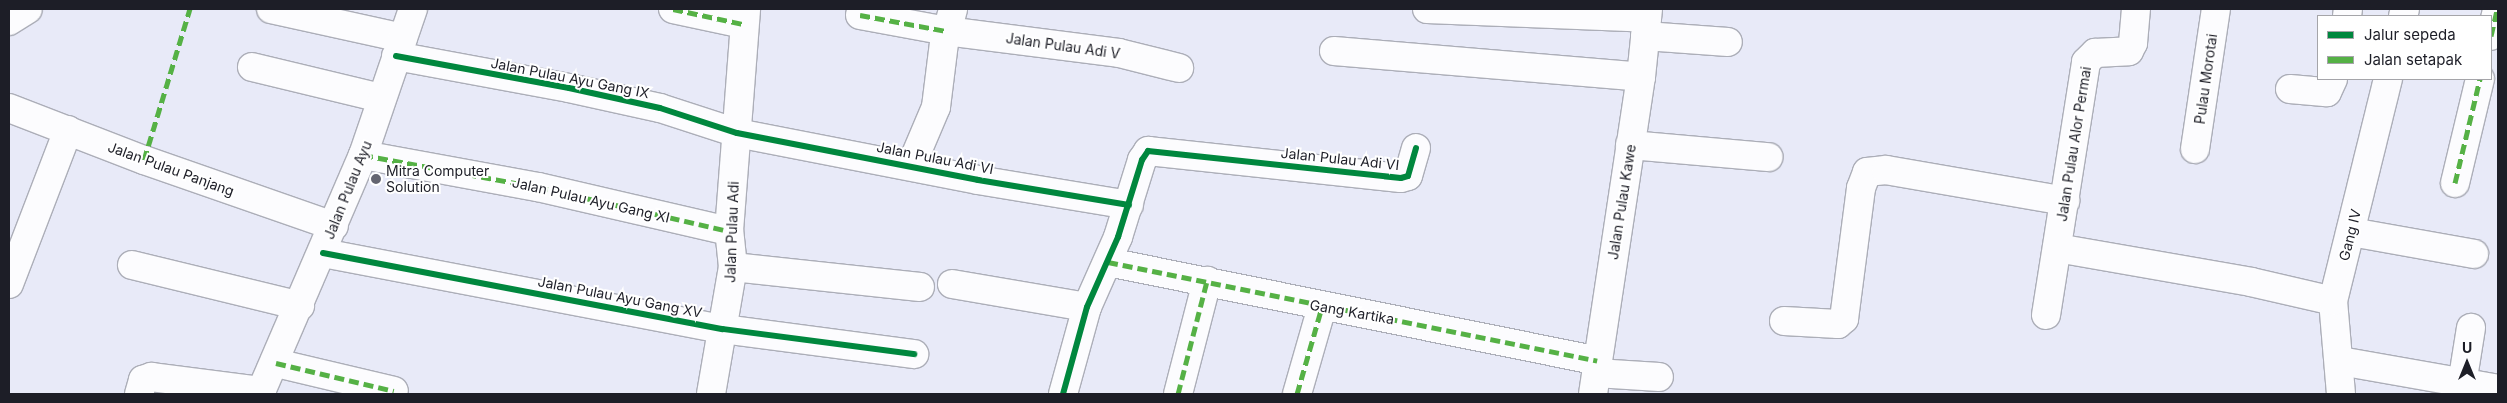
<!DOCTYPE html>
<html>
<head>
<meta charset="utf-8">
<style>
  body { margin:0 }
  #map { position:relative; width:2507px; height:403px; overflow:hidden; background:#e8eaf8; font-family:Inter,sans-serif }
  div>[style] { position:absolute }
  [style*='--x'] { left:calc(var(--x)*1px); top:calc(var(--y)*1px); width:calc(var(--w)*1px); rotate:calc(var(--a)*1deg) }
  .roads { filter:drop-shadow(1px 0 #acaeb8) drop-shadow(-1px 0 #acaeb8) drop-shadow(0 1px #acaeb8) drop-shadow(0 -1px #acaeb8) }
  .minor>* { height:28px; margin:-14px; padding:0 14px; transform-origin:14px; border-radius:14px; background:#fcfcfe }
  .quiet>* { height:5px; margin-top:-2.5px; transform-origin:0; background:repeating-linear-gradient(90deg,#55b145 0 10px,transparent 0 15px) }
  .cycleway>* { height:6px; margin:-3px; padding:0 3px; transform-origin:3px; border-radius:3px; background:#00873e }
  .dots>* { width:14px; height:14px; translate:-50% -50%; box-sizing:border-box; border:2px solid #fff; border-radius:50% }
  span { translate:-50% -50%; white-space:nowrap; text-align:center; line-height:1.15; -webkit-text-stroke:4px #fff; paint-order:stroke }
  .street-label { font-size:14px; color:#1d1e27 }
  .poi-label { font-size:14px; color:#1d1e27 }
  .left { translate:0 -50%; text-align:left }
  .frame { position:absolute; inset:0; border:10px solid #1d1e27; pointer-events:none }
  .legend { position:absolute; left:2317px; top:15px; width:175px; height:65px; box-sizing:border-box; background:#fff; border:1px solid #a5a5a9; margin:0; padding:6px 9px; list-style:none; font-size:15px; color:#1d1e27 }
  .legend li { display:flex; align-items:center; gap:10px; height:25px }
  .legend b { width:25px; border:1px solid #a5a5a9 }
  .north { position:absolute; left:2442px; top:338px; width:50px; height:50px; -webkit-text-stroke:4px #fff; paint-order:stroke; rotate:0deg; font-size:14px; font-weight:700; line-height:20px; text-align:center; color:#1d1e27 }
  .north::after { content:''; display:block; margin:auto; width:18px; height:22px; background:#1d1e27; clip-path:polygon(50% 0,100% 100%,50% 72%,0 100%) }
</style>
</head>
<body>
<div id="map">
  <div class="roads">
    <div class="minor">
      <i style="--x:271;--y:9;--w:135;--a:12.4"></i>
      <i style="--x:673;--y:9;--w:72;--a:12.1"></i>
      <i style="--x:1427;--y:9;--w:220;--a:2.3"></i>
      <i style="--x:860;--y:15;--w:87;--a:10.5"></i>
      <i style="--x:946;--y:31;--w:174;--a:7.2"></i>
      <i style="--x:1119;--y:53;--w:62;--a:14"></i>
      <i style="--x:2347;--y:16;--w:7;--a:-82"></i>
      <i style="--x:2403;--y:16;--w:7;--a:-74"></i>
      <i style="--x:9;--y:21;--w:22;--a:-32"></i>
      <i style="--x:1645;--y:36;--w:83;--a:4.1"></i>
      <i style="--x:2491;--y:36;--w:28;--a:-77"></i>
      <i style="--x:1334;--y:51;--w:308;--a:4.8"></i>
      <i style="--x:396;--y:56;--w:176;--a:10.5"></i>
      <i style="--x:569;--y:88;--w:93;--a:12.4"></i>
      <i style="--x:660;--y:108;--w:81;--a:18"></i>
      <i style="--x:737;--y:133;--w:246;--a:11"></i>
      <i style="--x:978;--y:180;--w:153;--a:9.4"></i>
      <i style="--x:252;--y:67;--w:133;--a:13.5"></i>
      <i style="--x:2290;--y:89;--w:37;--a:5"></i>
      <i style="--x:2327;--y:92;--w:14;--a:-65"></i>
      <i style="--x:9;--y:108;--w:145;--a:21.1"></i>
      <i style="--x:144;--y:160;--w:201;--a:19.2"></i>
      <i style="--x:1630;--y:145;--w:139;--a:5"></i>
      <i style="--x:2195;--y:149;--w:142;--a:-81.5"></i>
      <i style="--x:363;--y:155;--w:178;--a:10.4"></i>
      <i style="--x:538;--y:187;--w:196;--a:13"></i>
      <i style="--x:911;--y:166;--w:64;--a:-67"></i>
      <i style="--x:936;--y:107;--w:64;--a:-82.9"></i>
      <i style="--x:944;--y:43;--w:35;--a:-75"></i>
      <i style="--x:2455;--y:183;--w:107;--a:-76.5"></i>
      <i style="--x:2351;--y:232;--w:125;--a:10.1"></i>
      <i style="--x:2057;--y:248;--w:197;--a:9.9"></i>
      <i style="--x:2251;--y:282;--w:84;--a:13"></i>
      <i style="--x:323;--y:253;--w:407;--a:10.8"></i>
      <i style="--x:723;--y:329;--w:193;--a:7.5"></i>
      <i style="--x:1108;--y:262;--w:499;--a:11.4"></i>
      <i style="--x:132;--y:265;--w:173;--a:13.7"></i>
      <i style="--x:733;--y:267;--w:188;--a:6.1"></i>
      <i style="--x:9;--y:284;--w:165;--a:-69"></i>
      <i style="--x:952;--y:284;--w:137;--a:9.7"></i>
      <i style="--x:2046;--y:315;--w:256;--a:-81"></i>
      <i style="--x:2086;--y:62;--w:13;--a:-45"></i>
      <i style="--x:2095;--y:53;--w:34;--a:-3"></i>
      <i style="--x:2129;--y:51;--w:9;--a:-63"></i>
      <i style="--x:2133;--y:43;--w:34;--a:-85"></i>
      <i style="--x:1784;--y:321;--w:54;--a:3.2"></i>
      <i style="--x:1838;--y:324;--w:8;--a:-40"></i>
      <i style="--x:1844;--y:319;--w:132;--a:-82.6"></i>
      <i style="--x:1861;--y:188;--w:17;--a:-69"></i>
      <i style="--x:1867;--y:172;--w:19;--a:-6"></i>
      <i style="--x:1886;--y:170;--w:182;--a:9.8"></i>
      <i style="--x:2340;--y:361;--w:160;--a:10"></i>
      <i style="--x:276;--y:363;--w:121;--a:13.3"></i>
      <i style="--x:1596;--y:373;--w:63;--a:3.6"></i>
      <i style="--x:2462;--y:384;--w:57;--a:-80.9"></i>
      <i style="--x:139;--y:394;--w:15;--a:-74"></i>
      <i style="--x:143;--y:380;--w:9;--a:-21"></i>
      <i style="--x:151;--y:377;--w:112;--a:7.2"></i>
      <i style="--x:260;--y:394;--w:260;--a:-66.7"></i>
      <i style="--x:363;--y:155;--w:154;--a:-71.1"></i>
      <i style="--x:711;--y:394;--w:129;--a:-80.2"></i>
      <i style="--x:733;--y:267;--w:36;--a:-96"></i>
      <i style="--x:729;--y:231;--w:223;--a:-85.6"></i>
      <i style="--x:1063;--y:394;--w:90;--a:-74.6"></i>
      <i style="--x:1087;--y:307;--w:77;--a:-66.1"></i>
      <i style="--x:1118;--y:237;--w:81;--a:-72.7"></i>
      <i style="--x:1142;--y:160;--w:11;--a:-56"></i>
      <i style="--x:1148;--y:151;--w:254;--a:6.1"></i>
      <i style="--x:1401;--y:178;--w:7;--a:-16"></i>
      <i style="--x:1408;--y:176;--w:29;--a:-74"></i>
      <i style="--x:1178;--y:394;--w:117;--a:-75.6"></i>
      <i style="--x:1297;--y:394;--w:91;--a:-74"></i>
      <i style="--x:1593;--y:394;--w:321;--a:-81.4"></i>
      <i style="--x:1641;--y:77;--w:68;--a:-84.1"></i>
      <i style="--x:2341;--y:394;--w:93;--a:-94.9"></i>
      <i style="--x:2333;--y:301;--w:229;--a:-76.1"></i>
    </div>
  </div>
  <div class="quiet">
    <i style="--x:673;--y:9;--w:72;--a:12.1"></i>
    <i style="--x:860;--y:15;--w:87;--a:10.5"></i>
    <i style="--x:2491;--y:36;--w:28;--a:-77"></i>
    <i style="--x:363;--y:155;--w:178;--a:10.4"></i>
    <i style="--x:538;--y:187;--w:196;--a:13"></i>
    <i style="--x:144;--y:160;--w:158;--a:-73.1"></i>
    <i style="--x:2455;--y:183;--w:107;--a:-76.5"></i>
    <i style="--x:1108;--y:262;--w:499;--a:11.4"></i>
    <i style="--x:276;--y:363;--w:121;--a:13.3"></i>
    <i style="--x:1178;--y:394;--w:117;--a:-75.6"></i>
    <i style="--x:1297;--y:394;--w:91;--a:-74"></i>
  </div>
  <div class="cycleway">
    <i style="--x:396;--y:56;--w:176;--a:10.5"></i>
    <i style="--x:569;--y:88;--w:93;--a:12.4"></i>
    <i style="--x:660;--y:108;--w:81;--a:18"></i>
    <i style="--x:737;--y:133;--w:246;--a:11"></i>
    <i style="--x:978;--y:180;--w:153;--a:9.4"></i>
    <i style="--x:323;--y:253;--w:407;--a:10.8"></i>
    <i style="--x:723;--y:329;--w:193;--a:7.5"></i>
    <i style="--x:1063;--y:394;--w:90;--a:-74.6"></i>
    <i style="--x:1087;--y:307;--w:77;--a:-66.1"></i>
    <i style="--x:1118;--y:237;--w:81;--a:-72.7"></i>
    <i style="--x:1142;--y:160;--w:11;--a:-56"></i>
    <i style="--x:1148;--y:151;--w:254;--a:6.1"></i>
    <i style="--x:1401;--y:178;--w:7;--a:-16"></i>
    <i style="--x:1408;--y:176;--w:29;--a:-74"></i>
  </div>
  <div class="dots">
    <i style="left:376px;top:179px;background:#646570"></i>
  </div>
  <div class="street-label">
    <span style="left:1063px;top:46px;rotate:8deg">Jalan Pulau Adi V</span>
    <span style="left:570px;top:78px;rotate:11deg">Jalan Pulau Ayu Gang IX</span>
    <span style="left:2206px;top:79px;rotate:-82deg">Pulau Morotai</span>
    <span style="left:2074px;top:144px;rotate:-81deg">Jalan Pulau Alor Permai</span>
    <span style="left:935px;top:158px;rotate:11deg">Jalan Pulau Adi VI</span>
    <span style="left:1340px;top:159px;rotate:6deg">Jalan Pulau Adi VI</span>
    <span style="left:171px;top:169px;rotate:20deg">Jalan Pulau Panjang</span>
    <span style="left:348px;top:190px;rotate:-68deg">Jalan Pulau Ayu</span>
    <span style="left:591px;top:200px;rotate:13deg">Jalan Pulau Ayu Gang XI</span>
    <span style="left:1622px;top:202px;rotate:-81deg">Jalan Pulau Kawe</span>
    <span style="left:732px;top:232px;rotate:-88deg">Jalan Pulau Adi</span>
    <span style="left:2350px;top:235px;rotate:-76deg">Gang IV</span>
    <span style="left:620px;top:297px;rotate:11deg">Jalan Pulau Ayu Gang XV</span>
    <span style="left:1352px;top:312px;rotate:10deg">Gang Kartika</span>
  </div>
  <div class="poi-label">
    <span class="left" style="left:386px;top:179px">Mitra Computer<br>Solution</span>
  </div>
  <div class="frame"></div>
  <ul class="legend">
  <li><b style="height:6px;background:#00873e"></b>Jalur sepeda</li>
  <li><b style="height:6px;background:#55b145"></b>Jalan setapak</li>
  </ul>
  <div class="north">U</div>
</div>
</body>
</html>
